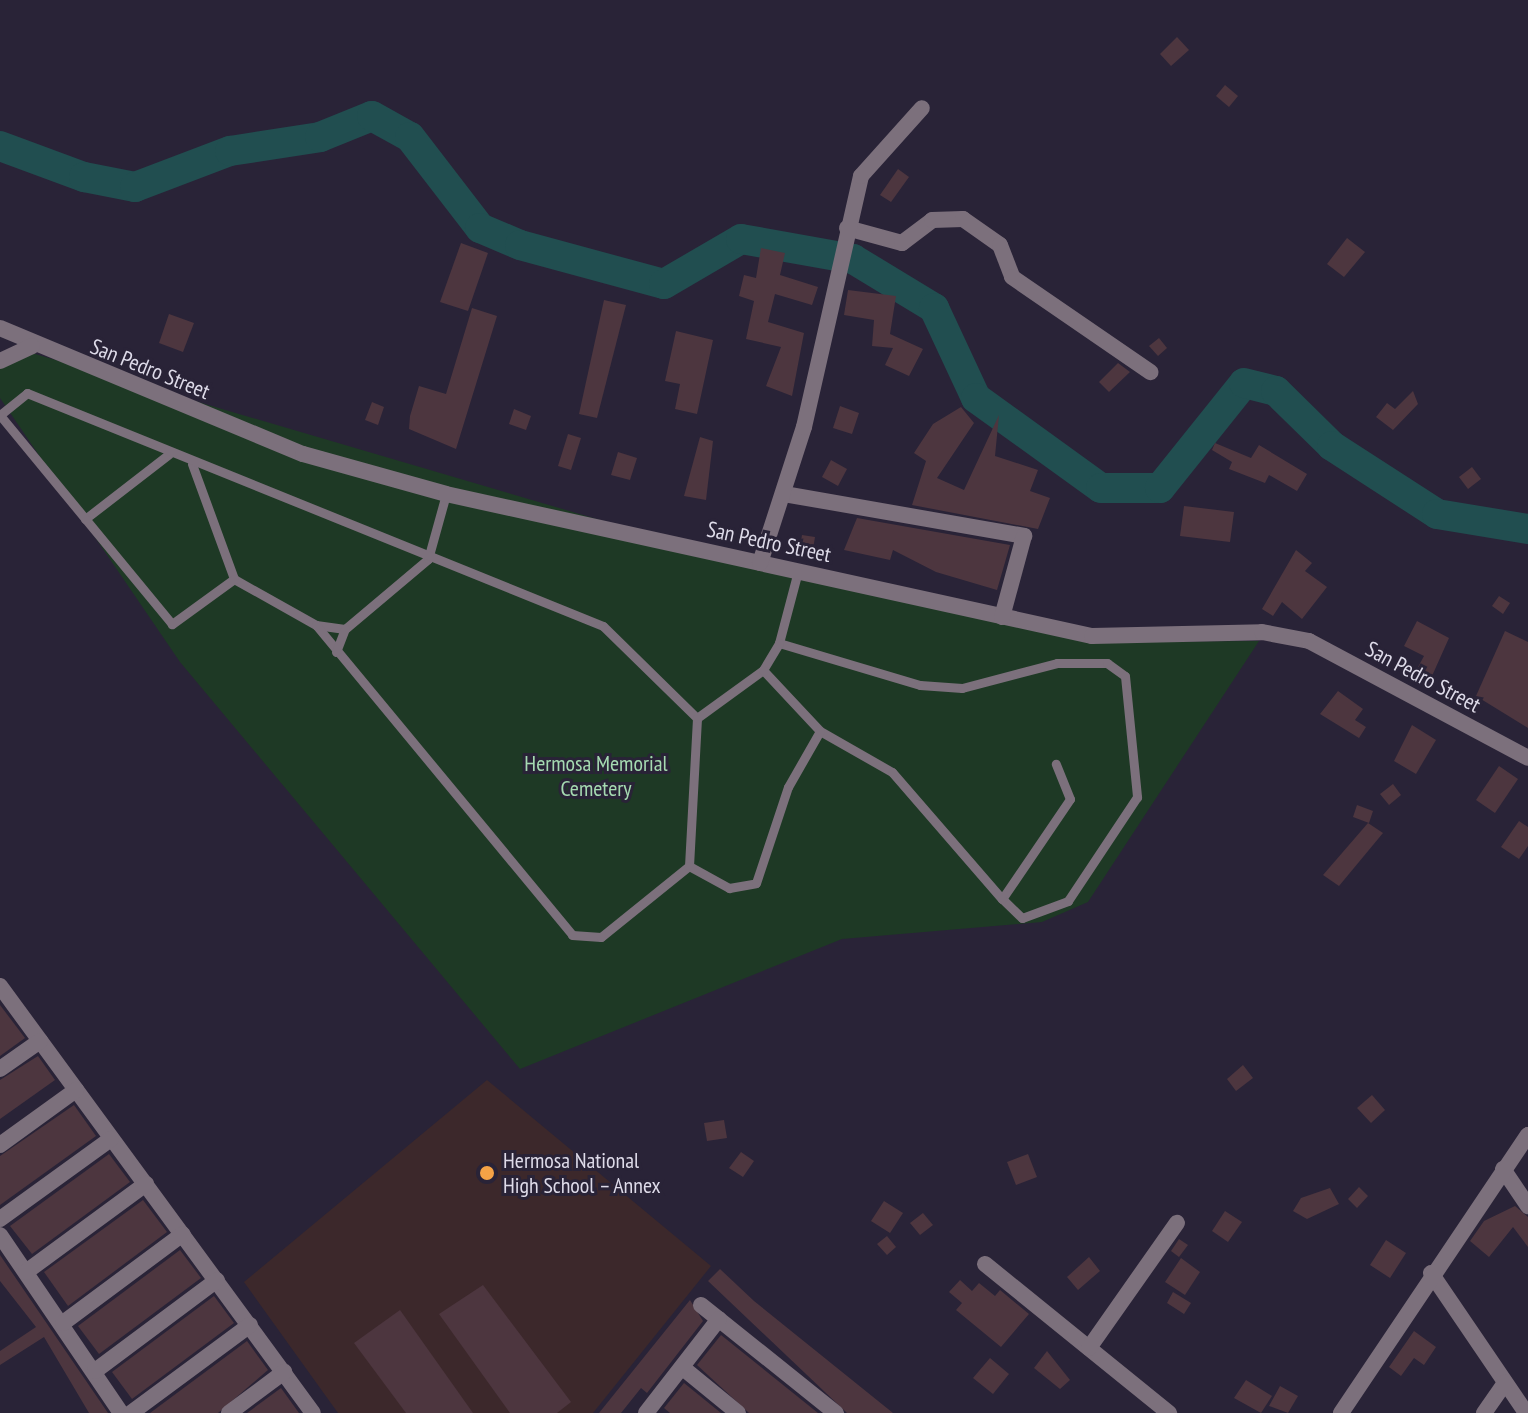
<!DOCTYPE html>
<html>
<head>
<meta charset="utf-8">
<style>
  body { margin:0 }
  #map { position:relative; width:1528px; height:1413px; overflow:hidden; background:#292337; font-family:"PT Sans Narrow",sans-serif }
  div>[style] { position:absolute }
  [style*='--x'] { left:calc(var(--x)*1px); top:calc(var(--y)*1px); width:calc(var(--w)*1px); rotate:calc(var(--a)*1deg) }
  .education>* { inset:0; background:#3c282b }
  .green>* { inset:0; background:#1e3925 }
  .river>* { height:30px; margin:-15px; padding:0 15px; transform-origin:15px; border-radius:15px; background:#214e50 }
  .building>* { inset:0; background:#4d363f }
  .service>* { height:9px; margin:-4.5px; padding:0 4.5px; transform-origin:4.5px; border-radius:4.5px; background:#7c707c }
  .minor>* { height:16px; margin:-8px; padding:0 8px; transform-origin:8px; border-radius:8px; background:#7c707c }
  .dots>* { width:22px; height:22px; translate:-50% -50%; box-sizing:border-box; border:4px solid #292337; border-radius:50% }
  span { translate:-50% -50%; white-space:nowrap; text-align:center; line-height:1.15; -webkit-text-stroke:6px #292337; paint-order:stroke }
  .street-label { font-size:22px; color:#dedbe9 }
  .park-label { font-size:22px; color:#a5dab1 }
  .poi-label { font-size:22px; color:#dedbe9 }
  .left { translate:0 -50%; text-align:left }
</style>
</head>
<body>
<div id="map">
  <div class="education">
    <i style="clip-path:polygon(487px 1080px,711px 1266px,593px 1413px,338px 1413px,244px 1282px)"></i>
  </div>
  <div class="green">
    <i style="clip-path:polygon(25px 351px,743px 562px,1096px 642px,1259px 641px,1088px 902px,1042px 922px,842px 939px,520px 1069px,180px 662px,0 398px,0 365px)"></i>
  </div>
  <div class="river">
    <i style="--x:0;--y:146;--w:90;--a:20.3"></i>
    <i style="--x:84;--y:177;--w:52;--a:11.1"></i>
    <i style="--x:135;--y:187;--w:102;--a:-20.8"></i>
    <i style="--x:230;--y:151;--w:91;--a:-8.8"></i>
    <i style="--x:320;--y:137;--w:56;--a:-22"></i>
    <i style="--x:372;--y:116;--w:43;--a:28.9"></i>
    <i style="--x:410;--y:137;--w:115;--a:52.4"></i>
    <i style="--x:480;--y:228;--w:43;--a:23"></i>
    <i style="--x:520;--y:245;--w:149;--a:15.2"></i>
    <i style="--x:664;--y:284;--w:89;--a:-30.3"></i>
    <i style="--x:741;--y:239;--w:114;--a:10.1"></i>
    <i style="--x:853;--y:259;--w:95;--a:31.2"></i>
    <i style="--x:934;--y:308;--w:99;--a:65"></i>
    <i style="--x:976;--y:398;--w:154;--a:35.8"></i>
    <i style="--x:1101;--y:488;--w:59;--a:0"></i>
    <i style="--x:1160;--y:488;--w:134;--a:-51.3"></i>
    <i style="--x:1244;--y:383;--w:33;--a:14"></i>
    <i style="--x:1276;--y:391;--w:78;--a:44.5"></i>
    <i style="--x:1332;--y:446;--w:125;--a:32.9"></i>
    <i style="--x:1437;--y:514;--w:92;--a:9.4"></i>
  </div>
  <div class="building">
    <i style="clip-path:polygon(1177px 37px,1189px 50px,1171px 66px,1160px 54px)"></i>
    <i style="clip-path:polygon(1225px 85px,1238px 96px,1229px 107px,1216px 96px)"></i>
    <i style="clip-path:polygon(898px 169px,909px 177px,891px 202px,880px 195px)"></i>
    <i style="clip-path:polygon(1347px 238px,1365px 252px,1344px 277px,1327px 264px)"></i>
    <i style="clip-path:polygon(461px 243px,488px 253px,468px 311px,440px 302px)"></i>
    <i style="clip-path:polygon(761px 248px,785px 253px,780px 275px,818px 287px,812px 305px,775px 294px,768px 322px,804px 333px,792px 396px,766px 386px,781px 347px,746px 339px,754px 301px,739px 296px,744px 275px,756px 278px)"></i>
    <i style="clip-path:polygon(848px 290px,896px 296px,890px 334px,923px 349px,909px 376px,885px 365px,893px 348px,872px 346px,874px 320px,844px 315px)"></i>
    <i style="clip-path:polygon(604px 300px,626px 305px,597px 418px,579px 414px)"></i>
    <i style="clip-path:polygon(472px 308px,497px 316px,456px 449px,409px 429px,410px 416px,419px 386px,446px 394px)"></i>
    <i style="clip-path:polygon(169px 314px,194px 323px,183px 352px,159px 343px)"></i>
    <i style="clip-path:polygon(676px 331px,713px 340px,697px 414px,675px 409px,680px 384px,665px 381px)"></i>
    <i style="clip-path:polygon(1159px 338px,1167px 348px,1158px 356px,1149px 346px)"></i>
    <i style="clip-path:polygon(1118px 363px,1130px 372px,1109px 392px,1099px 382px)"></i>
    <i style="clip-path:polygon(1413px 391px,1418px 404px,1393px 430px,1376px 417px,1387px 403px,1395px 409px)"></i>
    <i style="clip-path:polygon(372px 402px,384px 407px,378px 425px,365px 420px)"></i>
    <i style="clip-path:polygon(840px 406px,859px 413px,852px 434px,833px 428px)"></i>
    <i style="clip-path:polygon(961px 407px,974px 423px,937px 478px,964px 490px,999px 415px,995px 456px,1038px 470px,1030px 491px,1050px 498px,1038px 529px,912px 505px,926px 461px,914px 453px,933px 424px)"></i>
    <i style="clip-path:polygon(514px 409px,531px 416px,526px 430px,509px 424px)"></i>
    <i style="clip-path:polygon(568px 434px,581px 438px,571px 470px,558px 466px)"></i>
    <i style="clip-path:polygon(700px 437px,713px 441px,706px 500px,684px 496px)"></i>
    <i style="clip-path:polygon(1215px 443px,1251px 458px,1259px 445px,1307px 474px,1297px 491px,1269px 475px,1265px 483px,1229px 469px,1232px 462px,1212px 450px)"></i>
    <i style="clip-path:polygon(618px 452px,637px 458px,630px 480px,611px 475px)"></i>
    <i style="clip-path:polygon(831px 460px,847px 469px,838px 486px,822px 477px)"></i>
    <i style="clip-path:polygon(1472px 467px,1481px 479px,1468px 489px,1459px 477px)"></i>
    <i style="clip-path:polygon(1184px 506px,1234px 512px,1230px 542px,1180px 536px)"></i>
    <i style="clip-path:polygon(857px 518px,1010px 545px,997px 590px,936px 572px,893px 550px,890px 560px,844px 550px)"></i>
    <i style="clip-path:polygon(802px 535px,815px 537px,813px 549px,800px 547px)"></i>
    <i style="clip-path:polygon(1296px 550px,1312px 563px,1305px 571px,1327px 587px,1302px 619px,1282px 602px,1273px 616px,1262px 609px)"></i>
    <i style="clip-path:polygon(1499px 596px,1510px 603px,1503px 614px,1492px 606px)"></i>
    <i style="clip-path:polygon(1417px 621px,1449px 638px,1432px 676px,1418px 667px,1424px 656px,1404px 646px)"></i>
    <i style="clip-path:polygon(1505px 631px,1528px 642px,1528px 728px,1476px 696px)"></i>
    <i style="clip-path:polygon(1338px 691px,1363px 709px,1355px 720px,1366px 727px,1359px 738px,1320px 714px)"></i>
    <i style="clip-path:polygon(1412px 725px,1436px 740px,1416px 774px,1394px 761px)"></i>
    <i style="clip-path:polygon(1499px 766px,1518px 779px,1495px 813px,1476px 800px)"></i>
    <i style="clip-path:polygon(1393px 784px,1401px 795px,1389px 805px,1380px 794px)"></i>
    <i style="clip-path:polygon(1357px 805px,1373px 811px,1369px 823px,1353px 817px)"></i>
    <i style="clip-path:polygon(1519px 821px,1528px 827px,1528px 846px,1519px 859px,1501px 847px)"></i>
    <i style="clip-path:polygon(1368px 823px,1383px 833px,1339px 886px,1323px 875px)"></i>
    <i style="clip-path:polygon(0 1005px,25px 1038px,0 1056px)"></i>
    <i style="clip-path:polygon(38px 1056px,55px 1080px,0 1119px,0 1080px)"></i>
    <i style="clip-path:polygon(1243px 1065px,1253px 1078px,1236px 1091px,1227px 1079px)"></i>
    <i style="clip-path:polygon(1372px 1095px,1385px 1110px,1371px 1123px,1357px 1108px)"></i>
    <i style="clip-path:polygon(74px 1105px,96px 1136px,0 1205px,0 1156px)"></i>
    <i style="clip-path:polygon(724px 1120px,727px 1138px,707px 1141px,704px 1123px)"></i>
    <i style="clip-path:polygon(741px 1152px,754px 1161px,743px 1177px,729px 1168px)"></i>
    <i style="clip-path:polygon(109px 1154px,130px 1182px,32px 1254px,10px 1226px)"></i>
    <i style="clip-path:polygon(1028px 1154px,1037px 1177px,1016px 1185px,1007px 1162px)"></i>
    <i style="clip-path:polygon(1359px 1187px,1368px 1196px,1357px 1208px,1348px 1199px)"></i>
    <i style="clip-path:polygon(1330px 1188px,1339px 1204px,1307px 1219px,1293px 1211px,1301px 1198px)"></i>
    <i style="clip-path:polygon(143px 1200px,167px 1232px,68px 1306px,44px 1272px)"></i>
    <i style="clip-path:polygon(884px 1201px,903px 1213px,890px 1233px,871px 1221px)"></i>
    <i style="clip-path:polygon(1515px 1206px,1528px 1217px,1528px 1247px,1513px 1227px,1489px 1257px,1470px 1241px,1484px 1221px)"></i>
    <i style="clip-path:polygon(1225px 1211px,1242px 1222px,1228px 1242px,1212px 1231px)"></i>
    <i style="clip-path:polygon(923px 1213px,933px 1225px,920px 1235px,910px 1223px)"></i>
    <i style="clip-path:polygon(887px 1236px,896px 1247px,887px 1255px,877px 1244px)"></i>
    <i style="clip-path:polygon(1179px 1239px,1188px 1245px,1179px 1257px,1171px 1251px)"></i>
    <i style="clip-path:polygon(1386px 1240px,1406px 1253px,1390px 1278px,1370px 1265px)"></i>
    <i style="clip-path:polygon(180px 1250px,201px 1278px,99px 1354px,78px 1326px)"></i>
    <i style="clip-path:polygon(0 1255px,108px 1413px,89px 1413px,44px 1337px,0 1365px,0 1351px,36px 1327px,0 1281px)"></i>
    <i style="clip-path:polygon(1089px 1257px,1100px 1271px,1078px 1290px,1067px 1277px)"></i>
    <i style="clip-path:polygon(1181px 1258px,1200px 1272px,1185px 1295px,1165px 1282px)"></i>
    <i style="clip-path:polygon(720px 1269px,754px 1301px,893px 1413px,847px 1413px,708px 1281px)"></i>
    <i style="clip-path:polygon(960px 1280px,972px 1291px,979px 1283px,995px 1296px,1000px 1290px,1029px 1314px,1001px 1347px,956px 1310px,962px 1303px,949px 1292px)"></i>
    <i style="clip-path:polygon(483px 1285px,571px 1402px,557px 1413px,510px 1413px,439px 1314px)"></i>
    <i style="clip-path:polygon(1173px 1292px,1191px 1303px,1184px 1314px,1167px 1303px)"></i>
    <i style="clip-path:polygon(214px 1296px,234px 1323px,132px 1399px,112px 1372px)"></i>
    <i style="clip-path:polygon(690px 1300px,703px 1321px,647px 1393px,641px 1388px,621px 1413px,599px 1413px)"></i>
    <i style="clip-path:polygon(400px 1310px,473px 1413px,406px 1413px,354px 1343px)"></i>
    <i style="clip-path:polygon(1414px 1331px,1436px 1347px,1424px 1365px,1414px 1358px,1401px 1376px,1389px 1367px)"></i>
    <i style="clip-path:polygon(721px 1335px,818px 1413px,749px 1413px,697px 1365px)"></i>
    <i style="clip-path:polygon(247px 1341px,268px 1370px,218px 1413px,150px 1413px)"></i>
    <i style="clip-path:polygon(1047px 1351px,1070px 1380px,1060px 1389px,1034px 1368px)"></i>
    <i style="clip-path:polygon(990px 1358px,1009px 1374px,993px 1394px,973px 1378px)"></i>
    <i style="clip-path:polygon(1246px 1380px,1272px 1396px,1261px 1413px,1234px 1398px)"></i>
    <i style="clip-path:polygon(684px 1383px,721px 1413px,670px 1413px,664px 1408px)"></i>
    <i style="clip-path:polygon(1280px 1386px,1298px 1396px,1288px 1413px,1269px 1406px)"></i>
    <i style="clip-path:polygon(281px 1388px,299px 1413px,247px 1413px)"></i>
  </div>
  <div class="service">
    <i style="--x:192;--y:464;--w:122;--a:69.9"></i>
    <i style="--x:234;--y:579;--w:94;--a:29.3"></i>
    <i style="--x:316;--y:625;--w:29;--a:8"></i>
    <i style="--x:345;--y:629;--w:109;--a:-40.1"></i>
    <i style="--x:428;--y:559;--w:67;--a:-74.5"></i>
    <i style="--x:85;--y:519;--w:106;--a:-37.7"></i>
    <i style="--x:798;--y:571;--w:74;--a:104.8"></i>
    <i style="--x:779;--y:643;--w:147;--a:16.6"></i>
    <i style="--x:920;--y:685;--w:42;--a:4.1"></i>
    <i style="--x:962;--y:688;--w:98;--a:-14.7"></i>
    <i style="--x:1057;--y:663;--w:50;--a:0"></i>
    <i style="--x:1107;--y:663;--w:22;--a:36"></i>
    <i style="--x:1125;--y:676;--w:122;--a:84.3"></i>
    <i style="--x:1137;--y:797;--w:125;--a:123.6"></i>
    <i style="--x:1068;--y:901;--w:49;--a:159.7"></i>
    <i style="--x:1022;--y:918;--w:28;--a:-136"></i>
    <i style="--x:1002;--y:899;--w:121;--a:-55.8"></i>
    <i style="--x:1070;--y:799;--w:38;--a:-112"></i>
    <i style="--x:234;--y:579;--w:77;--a:144"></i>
    <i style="--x:172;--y:624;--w:271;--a:-129.5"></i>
    <i style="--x:0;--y:415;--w:35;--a:-39"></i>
    <i style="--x:27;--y:393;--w:621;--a:22.02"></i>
    <i style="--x:603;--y:626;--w:132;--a:44.4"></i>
    <i style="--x:316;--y:625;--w:402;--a:50.4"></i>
    <i style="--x:572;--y:935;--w:29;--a:4"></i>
    <i style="--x:601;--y:937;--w:113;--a:-38.9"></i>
    <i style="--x:689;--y:866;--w:148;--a:-86.9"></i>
    <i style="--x:697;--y:718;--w:82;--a:-36"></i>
    <i style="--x:763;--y:670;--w:31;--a:-59"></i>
    <i style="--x:336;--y:652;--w:25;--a:-69"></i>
    <i style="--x:763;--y:670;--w:83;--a:46.9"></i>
    <i style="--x:820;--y:731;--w:83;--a:29.7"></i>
    <i style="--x:892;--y:772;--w:168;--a:49.1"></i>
    <i style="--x:689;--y:866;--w:46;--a:28.8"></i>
    <i style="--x:729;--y:888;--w:27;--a:-10"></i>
    <i style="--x:756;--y:883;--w:101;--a:-71.6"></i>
    <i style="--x:788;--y:787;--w:64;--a:-60.3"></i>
  </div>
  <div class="minor">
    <i style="--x:847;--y:228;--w:57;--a:15.3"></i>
    <i style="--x:902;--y:243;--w:38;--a:-37"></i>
    <i style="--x:932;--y:220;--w:31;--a:-2"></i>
    <i style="--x:963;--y:219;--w:45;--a:35.1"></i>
    <i style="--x:1000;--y:245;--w:34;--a:69"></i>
    <i style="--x:1012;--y:277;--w:168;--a:34.5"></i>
    <i style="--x:0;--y:328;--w:328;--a:22.6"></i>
    <i style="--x:303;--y:454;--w:148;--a:15.6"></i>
    <i style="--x:446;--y:494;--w:661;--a:12.4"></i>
    <i style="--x:1092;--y:636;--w:170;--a:-1.3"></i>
    <i style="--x:1262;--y:632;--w:48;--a:10.8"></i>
    <i style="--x:1309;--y:641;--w:248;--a:28.1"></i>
    <i style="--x:0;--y:361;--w:35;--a:-25"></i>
    <i style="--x:784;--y:494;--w:244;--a:9.9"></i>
    <i style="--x:1024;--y:536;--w:84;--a:105.2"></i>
    <i style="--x:760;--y:563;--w:143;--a:-72.1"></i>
    <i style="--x:804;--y:427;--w:257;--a:-77.2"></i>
    <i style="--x:861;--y:176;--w:91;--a:-48.1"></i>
    <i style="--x:0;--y:986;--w:529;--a:53.76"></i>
    <i style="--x:0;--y:1069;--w:49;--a:-35"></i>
    <i style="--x:0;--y:1145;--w:94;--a:-35.9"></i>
    <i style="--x:1503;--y:1169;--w:45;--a:56"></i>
    <i style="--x:0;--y:1219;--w:137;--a:-35.8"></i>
    <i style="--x:0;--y:1235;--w:215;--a:55.8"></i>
    <i style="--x:985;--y:1264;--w:237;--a:39"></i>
    <i style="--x:26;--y:1272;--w:149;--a:-36.3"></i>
    <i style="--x:1431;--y:1273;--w:169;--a:55.8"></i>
    <i style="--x:701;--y:1305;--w:173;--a:38.7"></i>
    <i style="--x:63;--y:1323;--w:149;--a:-36.6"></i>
    <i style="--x:1089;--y:1348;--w:153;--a:-54.9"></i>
    <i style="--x:683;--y:1368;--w:71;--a:39.3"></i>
    <i style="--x:95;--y:1371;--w:152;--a:-36.7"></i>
    <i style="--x:131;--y:1413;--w:148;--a:-36.5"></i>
    <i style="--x:229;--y:1413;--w:69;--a:-36.7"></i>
    <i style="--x:646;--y:1413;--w:119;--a:-52.2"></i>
    <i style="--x:1341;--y:1413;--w:335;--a:-56.1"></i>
    <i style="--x:1484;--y:1413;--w:37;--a:-55"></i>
  </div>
  <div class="dots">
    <i style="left:487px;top:1173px;background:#f5a346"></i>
  </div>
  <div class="street-label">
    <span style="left:150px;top:369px;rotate:22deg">San Pedro Street</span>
    <span style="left:769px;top:542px;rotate:12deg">San Pedro Street</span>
    <span style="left:1423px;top:677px;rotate:28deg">San Pedro Street</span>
  </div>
  <div class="park-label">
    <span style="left:596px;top:776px">Hermosa Memorial<br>Cemetery</span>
  </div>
  <div class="poi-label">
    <span class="left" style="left:503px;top:1173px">Hermosa National<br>High School – Annex</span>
  </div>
</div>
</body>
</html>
